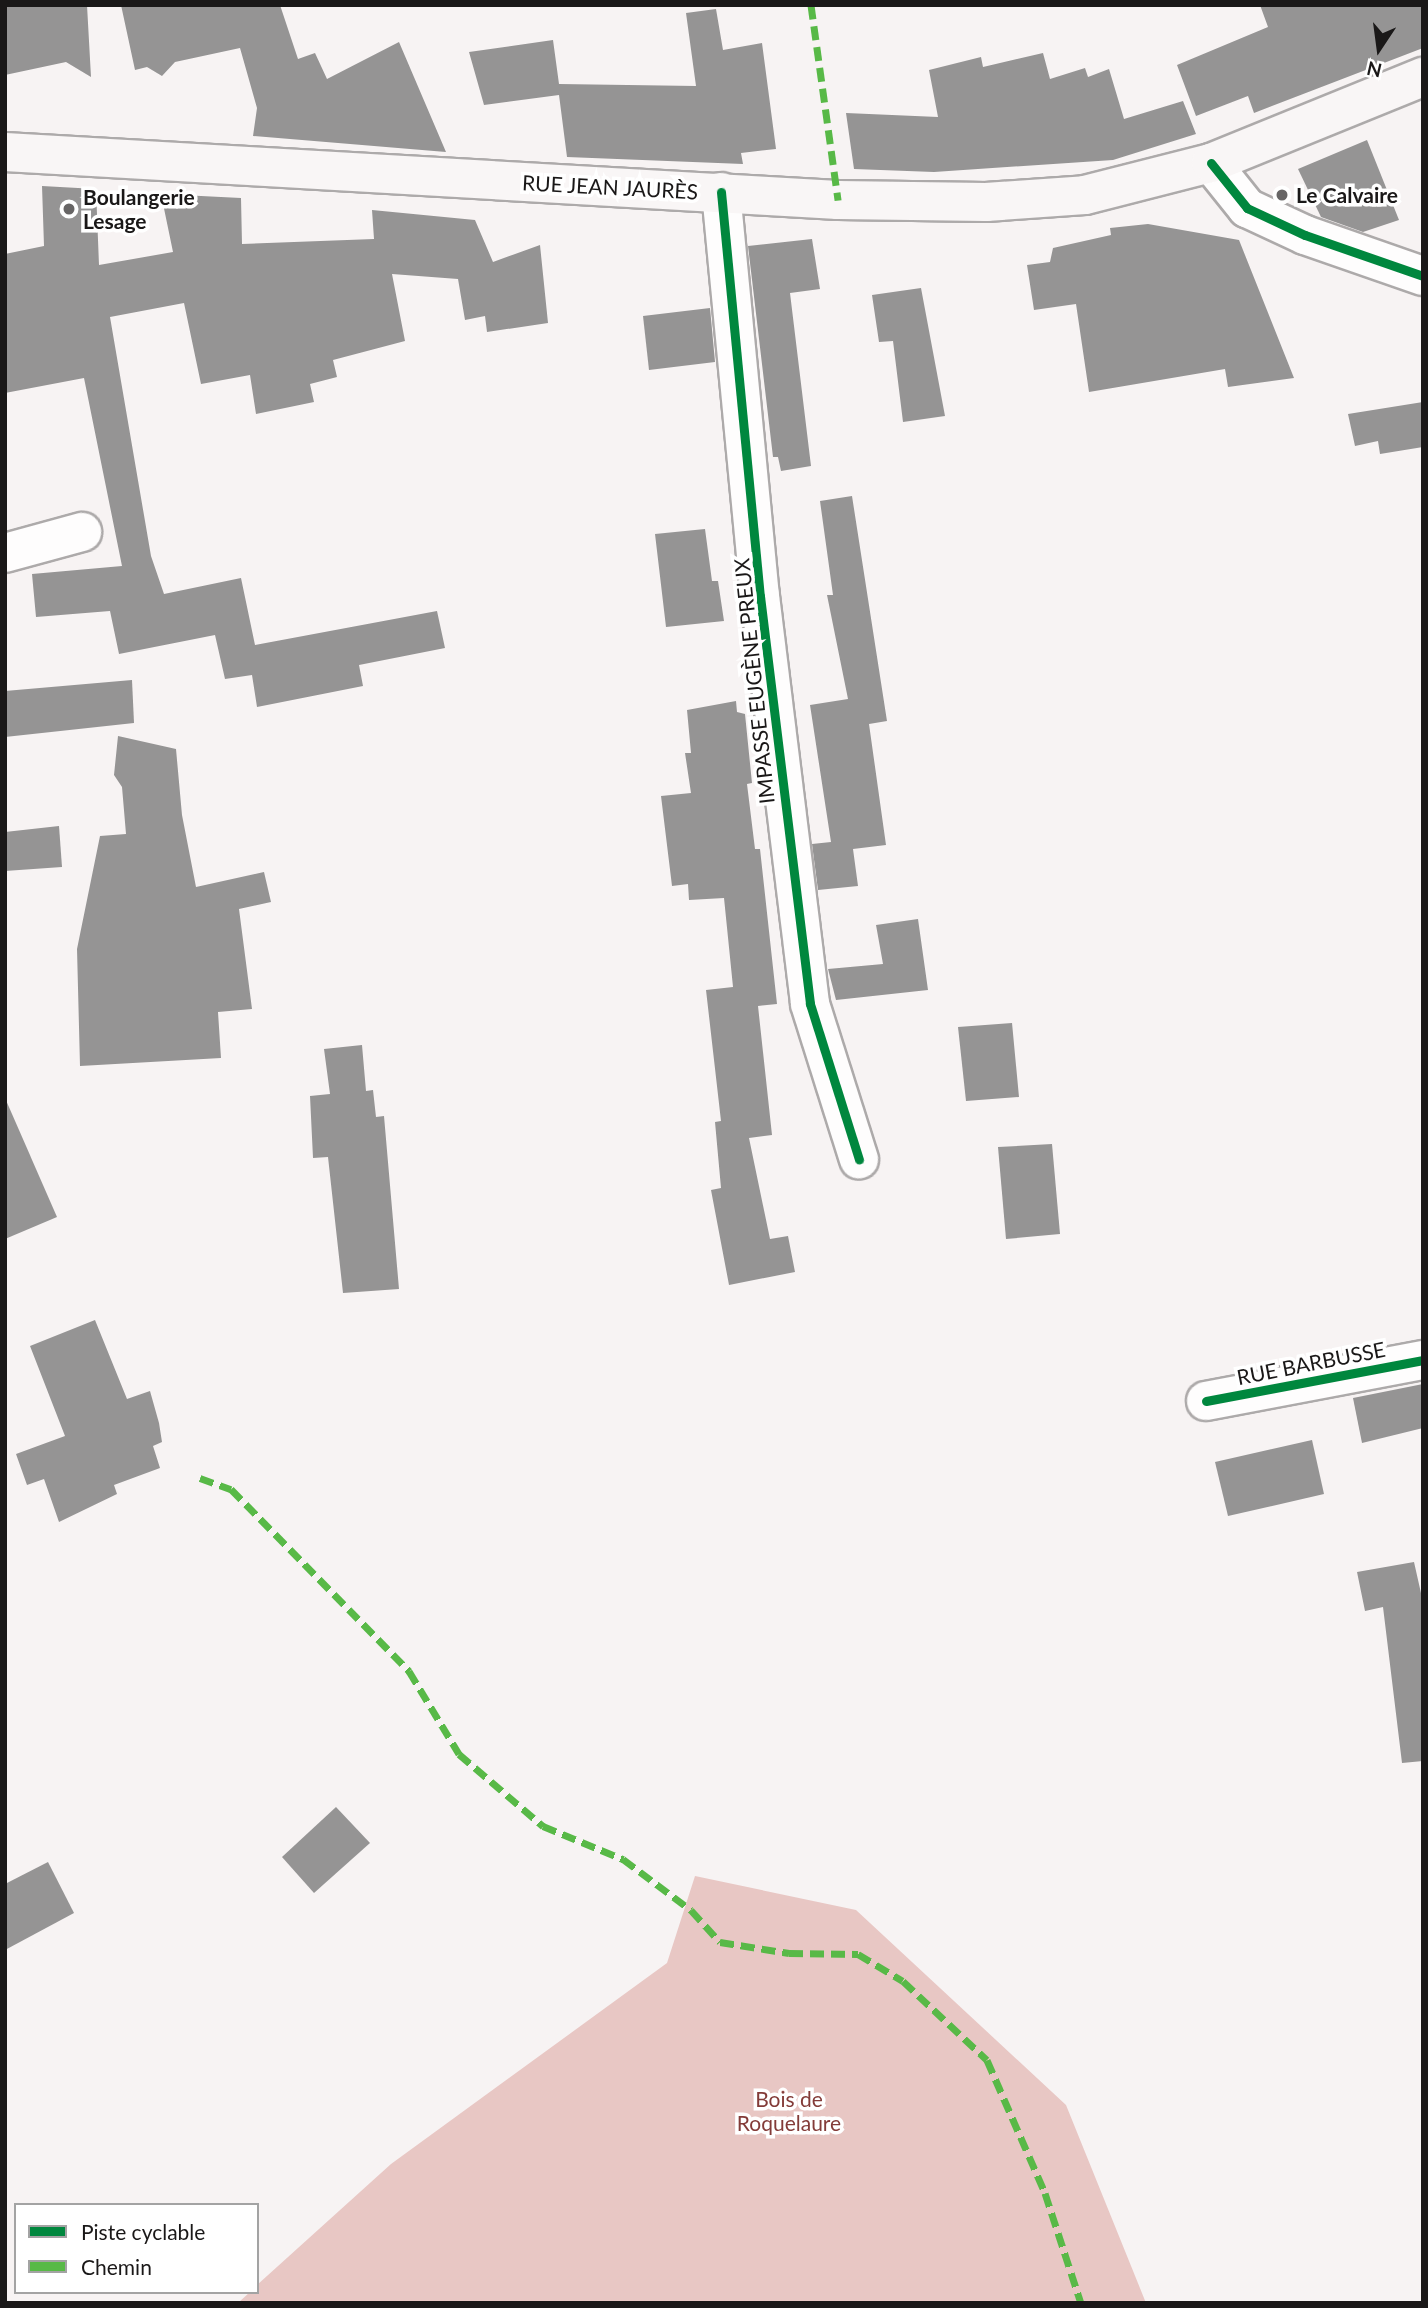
<!DOCTYPE html>
<html>
<head>
<meta charset="utf-8">
<style>
  body { margin:0 }
  #map { position:relative; width:1428px; height:2308px; overflow:hidden; background:#f7f3f3; font-family:Lato,sans-serif }
  div>[style] { position:absolute }
  [style*='--x'] { left:calc(var(--x)*1px); top:calc(var(--y)*1px); width:calc(var(--w)*1px); rotate:calc(var(--a)*1deg) }
  .forest>* { inset:0; background:#e8c7c4 }
  .building>* { inset:0; background:#959494 }
  .roads { filter:drop-shadow(2px 0 #adaaaa) drop-shadow(-2px 0 #adaaaa) drop-shadow(0 2px #adaaaa) drop-shadow(0 -2px #adaaaa) }
  .minor>* { height:38px; margin:-19px; padding:0 19px; transform-origin:19px; border-radius:19px; background:#fefdfd }
  .tertiary>* { height:38px; margin:-19px; padding:0 19px; transform-origin:19px; border-radius:19px; background:#fefdfd }
  .secondary>* { height:38px; margin:-19px; padding:0 19px; transform-origin:19px; border-radius:19px; background:#f9f6f6 }
  .quiet>* { height:7px; margin-top:-3.5px; transform-origin:0; background:repeating-linear-gradient(90deg,#58b947 0 14px,transparent 0 21px) }
  .cycleway>* { height:9px; margin:-4.5px; padding:0 4.5px; transform-origin:4.5px; border-radius:4.5px; background:#00873e }
  .dots>* { width:19px; height:19px; translate:-50% -50%; box-sizing:border-box; border:4px solid #fff; border-radius:50% }
  span { translate:-50% -50%; white-space:nowrap; text-align:center; line-height:1.15; -webkit-text-stroke:7px #fff; paint-order:stroke }
  .street-label { font-size:21px; color:#1a1818 }
  .poi-label { font-size:21px; color:#1a1818; font-weight:700 }
  .left { translate:0 -50%; text-align:left }
  .park-label { font-size:21px; color:#833b38 }
  .frame { position:absolute; inset:0; border:7px solid #1a1818; pointer-events:none }
  .legend { position:absolute; left:14px; top:2203px; width:245px; height:91px; box-sizing:border-box; background:#fff; border:2px solid #a3a3a3; margin:0; padding:9px 12px; list-style:none; font-size:21px; color:#1a1818 }
  .legend li { display:flex; align-items:center; gap:14px; height:35px }
  .legend b { width:35px; border:2px solid #a3a3a3 }
  .north { position:absolute; left:1344px; top:14px; width:70px; height:70px; -webkit-text-stroke:5px #fff; paint-order:stroke; rotate:193deg; font-size:19px; font-weight:700; line-height:28px; text-align:center; color:#1a1818 }
  .north::after { content:''; display:block; margin:auto; width:24px; height:32px; background:#1a1818; clip-path:polygon(50% 0,100% 100%,50% 72%,0 100%) }
</style>
</head>
<body>
<div id="map">
  <div class="forest">
    <i style="clip-path:polygon(695px 1876px,856px 1910px,1066px 2105px,1146px 2303px,238px 2303px,250px 2292px,257px 2292px,257px 2285px,391px 2164px,667px 1963px)"></i>
  </div>
  <div class="building">
    <i style="clip-path:polygon(5px 5px,87px 5px,91px 77px,66px 62px,5px 75px)"></i>
    <i style="clip-path:polygon(121px 5px,280px 5px,298px 59px,315px 53px,327px 79px,399px 42px,446px 152px,253px 136px,257px 108px,240px 48px,175px 62px,162px 76px,147px 67px,135px 70px)"></i>
    <i style="clip-path:polygon(1260px 5px,1423px 5px,1423px 48px,1254px 113px,1248px 96px,1196px 116px,1177px 65px,1268px 27px)"></i>
    <i style="clip-path:polygon(716px 9px,723px 50px,762px 43px,776px 149px,741px 153px,743px 164px,567px 157px,559px 95px,484px 105px,469px 52px,553px 40px,559px 84px,696px 86px,686px 13px)"></i>
    <i style="clip-path:polygon(1043px 53px,1050px 79px,1085px 68px,1088px 77px,1109px 69px,1124px 119px,1183px 101px,1196px 134px,1113px 160px,934px 172px,854px 169px,846px 113px,938px 117px,929px 70px,981px 57px,983px 67px)"></i>
    <i style="clip-path:polygon(1367px 140px,1399px 220px,1363px 232px,1321px 217px,1298px 169px)"></i>
    <i style="clip-path:polygon(42px 186px,96px 189px,99px 265px,173px 252px,161px 194px,241px 198px,242px 244px,374px 239px,372px 210px,475px 220px,493px 262px,540px 245px,548px 323px,487px 332px,485px 316px,465px 320px,458px 279px,392px 274px,405px 341px,333px 360px,337px 377px,310px 384px,314px 402px,256px 414px,250px 375px,201px 384px,184px 303px,110px 317px,151px 556px,164px 594px,241px 578px,255px 645px,437px 611px,445px 648px,359px 665px,363px 686px,257px 707px,252px 675px,225px 679px,215px 635px,119px 654px,110px 611px,36px 617px,32px 574px,122px 566px,84px 378px,5px 393px,5px 254px,44px 246px)"></i>
    <i style="clip-path:polygon(1148px 224px,1239px 240px,1294px 378px,1228px 387px,1225px 369px,1089px 392px,1076px 304px,1034px 310px,1027px 265px,1050px 262px,1053px 248px,1111px 235px,1110px 228px)"></i>
    <i style="clip-path:polygon(812px 239px,820px 289px,790px 293px,811px 466px,781px 471px,778px 457px,773px 457px,748px 246px)"></i>
    <i style="clip-path:polygon(921px 288px,945px 416px,903px 422px,893px 341px,879px 342px,872px 295px)"></i>
    <i style="clip-path:polygon(710px 308px,715px 362px,649px 370px,643px 316px)"></i>
    <i style="clip-path:polygon(1423px 402px,1423px 447px,1380px 454px,1378px 441px,1355px 446px,1348px 414px)"></i>
    <i style="clip-path:polygon(852px 496px,887px 721px,869px 724px,886px 845px,853px 849px,858px 886px,818px 890px,812px 844px,831px 842px,810px 705px,848px 699px,827px 595px,833px 595px,820px 501px)"></i>
    <i style="clip-path:polygon(705px 529px,712px 581px,718px 581px,724px 621px,666px 627px,655px 534px)"></i>
    <i style="clip-path:polygon(132px 680px,134px 723px,5px 737px,5px 691px)"></i>
    <i style="clip-path:polygon(736px 701px,737px 712px,745px 714px,752px 783px,747px 784px,755px 849px,760px 849px,777px 1004px,758px 1006px,772px 1135px,749px 1138px,770px 1239px,788px 1236px,795px 1272px,729px 1285px,711px 1190px,721px 1188px,715px 1122px,721px 1121px,706px 990px,733px 987px,724px 898px,689px 900px,688px 884px,672px 886px,661px 796px,691px 793px,685px 753px,691px 753px,687px 710px)"></i>
    <i style="clip-path:polygon(118px 736px,176px 749px,182px 815px,196px 887px,264px 872px,271px 902px,239px 909px,252px 1009px,218px 1012px,221px 1058px,80px 1066px,77px 949px,100px 836px,126px 834px,122px 787px,114px 775px)"></i>
    <i style="clip-path:polygon(59px 826px,62px 867px,5px 871px,5px 832px)"></i>
    <i style="clip-path:polygon(918px 919px,928px 990px,836px 1000px,828px 969px,883px 964px,876px 925px)"></i>
    <i style="clip-path:polygon(1012px 1023px,1019px 1097px,966px 1101px,958px 1027px)"></i>
    <i style="clip-path:polygon(362px 1045px,366px 1091px,373px 1090px,376px 1117px,384px 1116px,399px 1289px,343px 1293px,328px 1157px,313px 1158px,310px 1096px,330px 1094px,324px 1049px)"></i>
    <i style="clip-path:polygon(5px 1098px,57px 1217px,5px 1239px)"></i>
    <i style="clip-path:polygon(1052px 1144px,1060px 1234px,1006px 1239px,998px 1147px)"></i>
    <i style="clip-path:polygon(95px 1320px,127px 1399px,150px 1391px,159px 1423px,162px 1442px,153px 1446px,160px 1468px,114px 1485px,117px 1494px,59px 1522px,44px 1479px,27px 1485px,16px 1454px,65px 1436px,30px 1346px)"></i>
    <i style="clip-path:polygon(1423px 1384px,1423px 1428px,1362px 1443px,1353px 1398px)"></i>
    <i style="clip-path:polygon(1312px 1440px,1324px 1494px,1228px 1516px,1215px 1462px)"></i>
    <i style="clip-path:polygon(1414px 1562px,1423px 1602px,1423px 1761px,1402px 1763px,1383px 1607px,1365px 1611px,1357px 1572px)"></i>
    <i style="clip-path:polygon(336px 1807px,370px 1843px,314px 1893px,282px 1857px)"></i>
    <i style="clip-path:polygon(48px 1862px,74px 1913px,5px 1950px,5px 1884px)"></i>
  </div>
  <div class="roads">
    <div class="minor">
      <i style="--x:721;--y:192;--w:406;--a:84.5"></i>
      <i style="--x:760;--y:596;--w:411;--a:83"></i>
      <i style="--x:810;--y:1004;--w:163;--a:72.5"></i>
      <i style="--x:5;--y:553;--w:80;--a:-15.3"></i>
      <i style="--x:1206;--y:1401;--w:221;--a:-10.7"></i>
    </div>
    <div class="tertiary">
      <i style="--x:1211;--y:163;--w:58;--a:51.3"></i>
      <i style="--x:1247;--y:208;--w:64;--a:25"></i>
      <i style="--x:1305;--y:235;--w:125;--a:19.2"></i>
    </div>
    <div class="secondary">
      <i style="--x:5;--y:152;--w:834;--a:3.3"></i>
      <i style="--x:838;--y:200;--w:148;--a:0.8"></i>
      <i style="--x:986;--y:202;--w:99;--a:-4"></i>
      <i style="--x:1085;--y:195;--w:130;--a:-14.3"></i>
      <i style="--x:1211;--y:163;--w:229;--a:-22.1"></i>
    </div>
  </div>
  <div class="quiet">
    <i style="--x:811;--y:5;--w:197;--a:82.1"></i>
    <i style="--x:200;--y:1478;--w:33;--a:20"></i>
    <i style="--x:231;--y:1489;--w:255;--a:45.6"></i>
    <i style="--x:409;--y:1671;--w:97;--a:58.9"></i>
    <i style="--x:459;--y:1754;--w:111;--a:40.6"></i>
    <i style="--x:543;--y:1826;--w:87;--a:22.4"></i>
    <i style="--x:623;--y:1859;--w:85;--a:36.9"></i>
    <i style="--x:691;--y:1910;--w:43;--a:47.8"></i>
    <i style="--x:720;--y:1942;--w:70;--a:9.1"></i>
    <i style="--x:789;--y:1953;--w:69;--a:0.8"></i>
    <i style="--x:858;--y:1954;--w:52;--a:31"></i>
    <i style="--x:903;--y:1981;--w:115;--a:43.2"></i>
    <i style="--x:987;--y:2060;--w:145;--a:66.4"></i>
    <i style="--x:1045;--y:2193;--w:116;--a:71.9"></i>
  </div>
  <div class="cycleway">
    <i style="--x:1211;--y:163;--w:58;--a:51.3"></i>
    <i style="--x:1247;--y:208;--w:64;--a:25"></i>
    <i style="--x:1305;--y:235;--w:125;--a:19.2"></i>
    <i style="--x:721;--y:192;--w:406;--a:84.5"></i>
    <i style="--x:760;--y:596;--w:411;--a:83"></i>
    <i style="--x:810;--y:1004;--w:163;--a:72.5"></i>
    <i style="--x:1206;--y:1401;--w:221;--a:-10.7"></i>
  </div>
  <div class="dots">
    <i style="left:1282px;top:195px;background:#676565"></i>
    <i style="left:69px;top:209px;background:#676565"></i>
  </div>
  <div class="street-label">
    <span style="left:610px;top:187px;rotate:3deg">RUE JEAN JAURÈS</span>
    <span style="left:754px;top:681px;rotate:-96deg">IMPASSE EUGÈNE PREUX</span>
    <span style="left:1311px;top:1363px;rotate:-11deg">RUE BARBUSSE</span>
  </div>
  <div class="poi-label">
    <span class="left" style="left:1296px;top:195px">Le Calvaire</span>
    <span class="left" style="left:83px;top:209px">Boulangerie<br>Lesage</span>
  </div>
  <div class="park-label">
    <span style="left:789px;top:2111px">Bois de<br>Roquelaure</span>
  </div>
  <div class="frame"></div>
  <ul class="legend">
  <li><b style="height:9px;background:#00873e"></b>Piste cyclable</li>
  <li><b style="height:9px;background:#58b947"></b>Chemin</li>
  </ul>
  <div class="north">N</div>
</div>
</body>
</html>
